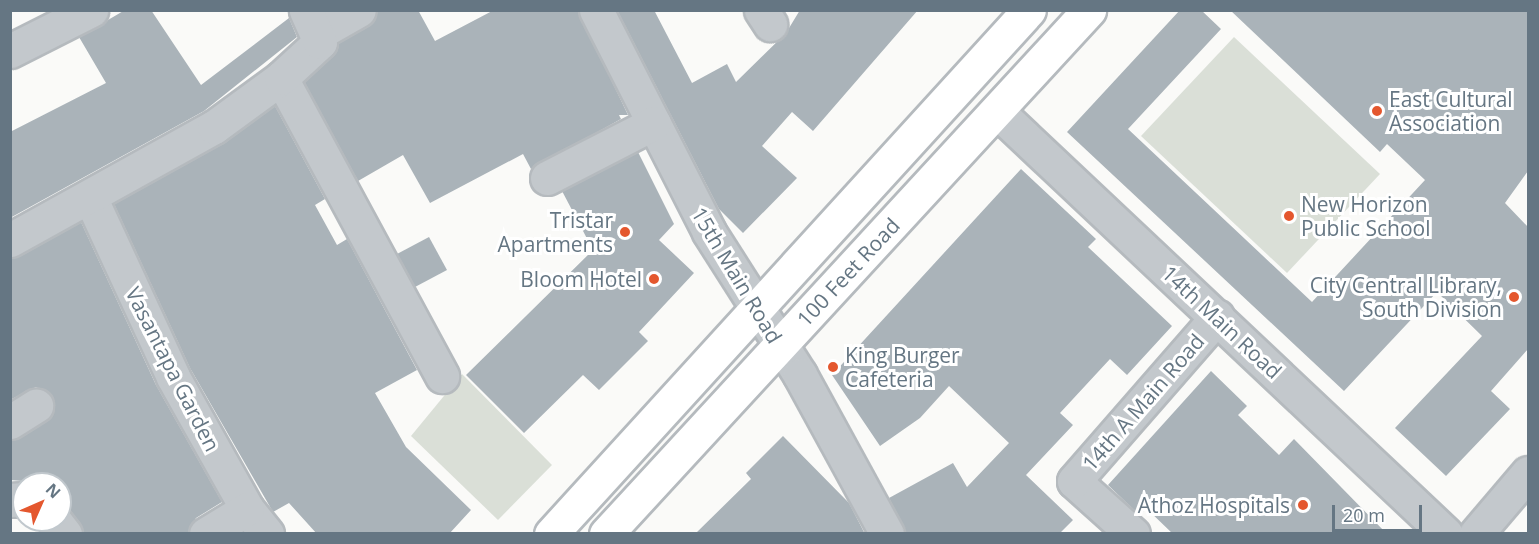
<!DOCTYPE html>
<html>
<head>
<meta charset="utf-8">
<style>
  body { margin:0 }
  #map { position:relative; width:1539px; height:544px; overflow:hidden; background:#fafaf8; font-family:"Open Sans",sans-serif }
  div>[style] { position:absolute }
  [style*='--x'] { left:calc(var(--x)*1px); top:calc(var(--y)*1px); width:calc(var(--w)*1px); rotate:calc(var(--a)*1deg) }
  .green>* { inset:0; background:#dadfd7 }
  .building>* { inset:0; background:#aab3b9 }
  .roads { filter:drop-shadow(2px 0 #b5babe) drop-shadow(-2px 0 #b5babe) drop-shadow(0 2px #b5babe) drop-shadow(0 -2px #b5babe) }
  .minor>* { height:33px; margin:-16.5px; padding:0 16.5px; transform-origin:16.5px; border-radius:16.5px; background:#c3c8cc }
  .major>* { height:33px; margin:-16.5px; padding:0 16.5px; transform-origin:16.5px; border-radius:16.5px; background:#fff }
  .dots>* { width:16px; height:16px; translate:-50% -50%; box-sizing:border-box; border:3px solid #fff; border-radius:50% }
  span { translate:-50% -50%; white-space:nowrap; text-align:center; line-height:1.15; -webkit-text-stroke:6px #fff; paint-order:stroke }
  .poi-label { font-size:21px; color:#657683 }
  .left { translate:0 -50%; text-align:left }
  .right { translate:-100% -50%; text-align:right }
  .street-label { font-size:21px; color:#657683 }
  .frame { position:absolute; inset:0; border:12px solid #657683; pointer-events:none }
  .north { position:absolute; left:12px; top:472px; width:60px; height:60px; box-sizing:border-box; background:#fff; border:2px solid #c1c8cd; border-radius:50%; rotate:45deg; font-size:16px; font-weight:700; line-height:24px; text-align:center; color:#657683 }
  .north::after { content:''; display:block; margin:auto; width:21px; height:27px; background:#e4572e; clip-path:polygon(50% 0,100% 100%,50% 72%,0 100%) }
  .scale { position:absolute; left:1332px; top:505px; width:90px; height:27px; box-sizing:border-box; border:3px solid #657683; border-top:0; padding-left:8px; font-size:18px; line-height:21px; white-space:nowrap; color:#657683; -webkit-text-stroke:4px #fff; paint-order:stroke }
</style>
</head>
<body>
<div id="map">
  <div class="green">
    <i style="clip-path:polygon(1234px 37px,1380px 174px,1287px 273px,1141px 136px)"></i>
    <i style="clip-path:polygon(462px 374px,552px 465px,498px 520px,411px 436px)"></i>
  </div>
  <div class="building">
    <i style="clip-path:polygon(125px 10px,151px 10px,201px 85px,289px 18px,297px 37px,204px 111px,10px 218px,10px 132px,106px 83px,79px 37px)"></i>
    <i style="clip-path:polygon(378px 10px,418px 10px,435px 41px,494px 10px,578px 10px,628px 115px,619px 115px,621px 119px,531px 169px,523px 154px,430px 203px,403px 155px,358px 181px,304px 82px,338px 43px,369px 26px)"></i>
    <i style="clip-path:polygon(617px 10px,654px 10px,692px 83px,727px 64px,736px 82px,786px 33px,800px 10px,918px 10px,813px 131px,792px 112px,762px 146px,797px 178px,743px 233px,719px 209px)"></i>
    <i style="clip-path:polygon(1180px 10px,1201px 10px,1221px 29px,1128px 129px,1312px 302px,1425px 180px,1387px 144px,1380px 152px,1230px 10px,1528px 10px,1528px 171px,1505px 203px,1528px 227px,1528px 349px,1491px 391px,1510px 409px,1446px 476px,1395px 428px,1482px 336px,1437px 292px,1344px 391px,1067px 132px)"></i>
    <i style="clip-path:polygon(275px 106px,325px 199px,315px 205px,337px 245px,347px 239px,417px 370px,375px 393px,406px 447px,471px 510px,449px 534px,317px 534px,289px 503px,273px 512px,190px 368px,114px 204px,223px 143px)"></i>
    <i style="clip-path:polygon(638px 152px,674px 224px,659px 240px,694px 273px,639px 332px,648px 341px,599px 390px,583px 375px,524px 433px,466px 375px,593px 250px,562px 191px)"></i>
    <i style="clip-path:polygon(1021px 169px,1096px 239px,1088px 247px,1172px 326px,1127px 375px,1110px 359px,1060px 413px,1073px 425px,1026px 475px,1073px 520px,1059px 534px,906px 534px,889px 498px,953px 463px,967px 487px,1009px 443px,949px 386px,920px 418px,880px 446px,832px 375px)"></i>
    <i style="clip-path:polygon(81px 222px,156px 385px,222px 502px,196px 518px,187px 534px,83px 534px,60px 502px,60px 484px,10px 480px,10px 441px,46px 422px,55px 406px,52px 396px,36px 387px,10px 400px,10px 259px)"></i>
    <i style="clip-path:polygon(429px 237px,447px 270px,415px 287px,397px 254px)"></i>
    <i style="clip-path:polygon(1211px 371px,1247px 406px,1238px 415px,1279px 455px,1294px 439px,1387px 534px,1173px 534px,1146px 508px,1140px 515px,1132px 508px,1108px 485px)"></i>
    <i style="clip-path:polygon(783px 436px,849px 503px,865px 534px,695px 534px,751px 479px,746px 473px)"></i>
  </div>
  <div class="roads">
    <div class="minor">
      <i style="--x:596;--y:10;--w:249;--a:63"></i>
      <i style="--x:709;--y:232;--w:169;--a:57.5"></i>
      <i style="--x:800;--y:375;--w:181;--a:61.3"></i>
      <i style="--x:761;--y:10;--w:17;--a:57"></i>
      <i style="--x:317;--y:34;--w:48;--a:-29.7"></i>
      <i style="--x:10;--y:51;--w:91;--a:-26.8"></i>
      <i style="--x:281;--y:78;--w:339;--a:61.6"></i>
      <i style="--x:998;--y:112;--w:615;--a:43.29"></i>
      <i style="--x:547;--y:178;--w:120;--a:-27.2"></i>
      <i style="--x:90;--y:197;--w:198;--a:65.2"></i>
      <i style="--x:173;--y:377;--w:151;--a:60.7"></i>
      <i style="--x:247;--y:509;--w:32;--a:51"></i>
      <i style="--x:10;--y:240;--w:233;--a:-29"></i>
      <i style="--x:214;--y:127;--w:83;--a:-36.2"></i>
      <i style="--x:281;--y:78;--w:53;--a:-42.7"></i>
      <i style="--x:320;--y:42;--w:35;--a:-114"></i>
      <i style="--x:10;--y:422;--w:31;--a:-32"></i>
      <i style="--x:10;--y:500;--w:14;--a:-4"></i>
      <i style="--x:54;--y:520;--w:18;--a:52"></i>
      <i style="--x:206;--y:534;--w:48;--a:-31.4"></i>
      <i style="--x:1133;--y:534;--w:79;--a:-138.1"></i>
      <i style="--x:1074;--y:481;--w:218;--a:-48.9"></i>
      <i style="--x:1476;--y:534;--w:80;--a:-49.6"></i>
    </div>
    <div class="major">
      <i style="--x:551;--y:534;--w:709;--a:-47.63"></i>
      <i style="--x:606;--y:534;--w:713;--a:-47.33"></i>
    </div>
  </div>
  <div class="dots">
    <i style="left:1377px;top:111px;background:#e4572e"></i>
    <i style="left:1289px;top:216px;background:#e4572e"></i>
    <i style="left:625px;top:232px;background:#e4572e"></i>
    <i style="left:654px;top:279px;background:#e4572e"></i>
    <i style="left:1514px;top:297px;background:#e4572e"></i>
    <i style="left:833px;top:367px;background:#e4572e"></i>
    <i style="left:1303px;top:505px;background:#e4572e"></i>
  </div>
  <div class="poi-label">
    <span class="left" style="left:1389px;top:111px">East Cultural<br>Association</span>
    <span class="left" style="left:1301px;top:216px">New Horizon<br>Public School</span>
    <span class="right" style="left:613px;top:232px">Tristar<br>Apartments</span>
    <span class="right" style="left:642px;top:279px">Bloom Hotel</span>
    <span class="right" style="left:1502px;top:297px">City Central Library,<br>South Division</span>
    <span class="left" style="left:845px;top:367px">King Burger<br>Cafeteria</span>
    <span class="right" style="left:1290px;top:505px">Athoz Hospitals</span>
  </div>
  <div class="street-label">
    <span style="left:848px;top:272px;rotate:-47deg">100 Feet Road</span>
    <span style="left:737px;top:275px;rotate:59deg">15th Main Road</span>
    <span style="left:1222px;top:322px;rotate:43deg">14th Main Road</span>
    <span style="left:173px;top:369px;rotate:63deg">Vasantapa Garden</span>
    <span style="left:1143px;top:402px;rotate:-49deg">14th A Main Road</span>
  </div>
  <div class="frame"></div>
  <div class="north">N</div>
  <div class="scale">20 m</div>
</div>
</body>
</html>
